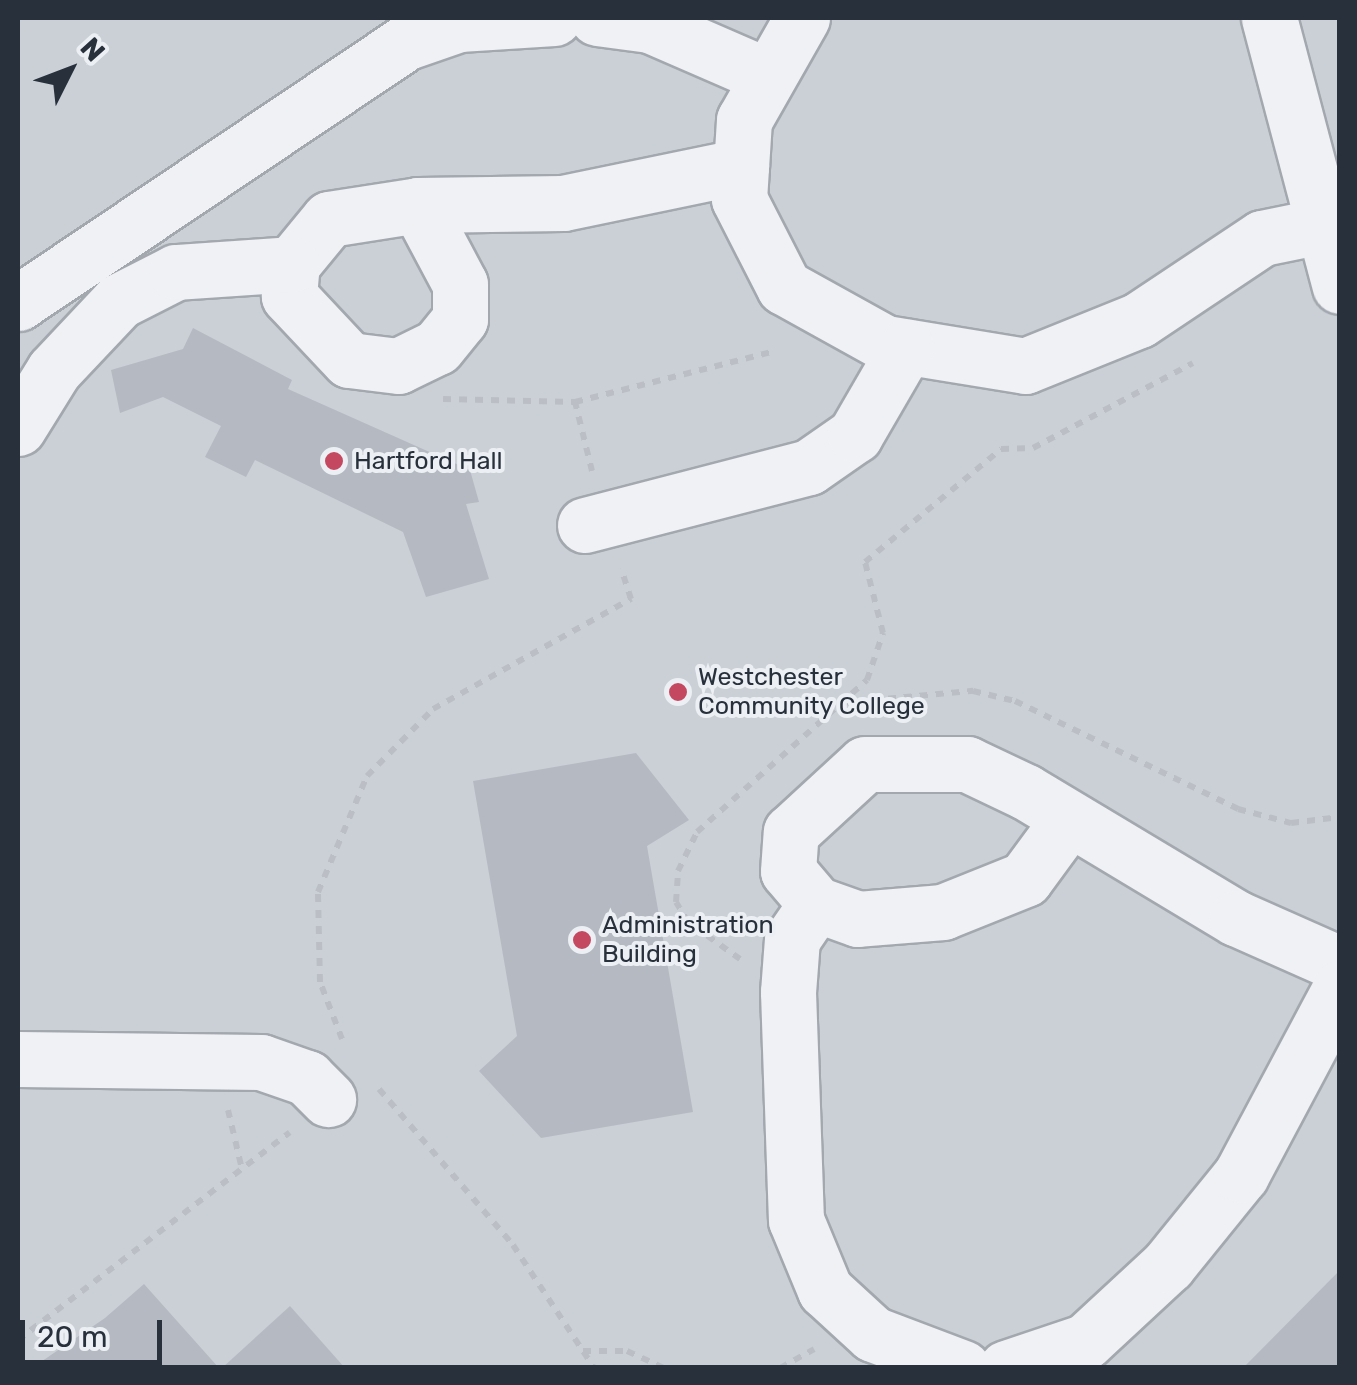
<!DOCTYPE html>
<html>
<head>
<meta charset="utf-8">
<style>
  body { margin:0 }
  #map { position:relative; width:1357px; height:1385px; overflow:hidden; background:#dde1e6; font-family:Rubik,sans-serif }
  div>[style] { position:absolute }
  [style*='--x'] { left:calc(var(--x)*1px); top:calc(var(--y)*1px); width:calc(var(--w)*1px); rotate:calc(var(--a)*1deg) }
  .built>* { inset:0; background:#cbd0d7 }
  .building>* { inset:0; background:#b5bac2 }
  .path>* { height:6px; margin-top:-3px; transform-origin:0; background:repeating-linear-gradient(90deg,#bbbfc5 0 8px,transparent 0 16px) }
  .roads { filter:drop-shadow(2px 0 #a3a8af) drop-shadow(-2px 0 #a3a8af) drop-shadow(0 2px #a3a8af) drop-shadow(0 -2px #a3a8af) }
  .minor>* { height:55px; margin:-27.5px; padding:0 27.5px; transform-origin:27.5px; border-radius:27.5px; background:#eff1f5 }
  .dots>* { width:28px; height:28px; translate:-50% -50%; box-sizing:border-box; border:5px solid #ecf0f4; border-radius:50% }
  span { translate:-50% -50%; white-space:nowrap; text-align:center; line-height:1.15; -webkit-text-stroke:8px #ecf0f4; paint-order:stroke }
  .poi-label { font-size:25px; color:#27303b }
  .left { translate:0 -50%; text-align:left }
  .frame { position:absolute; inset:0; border:20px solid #27303b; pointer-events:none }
  .north { position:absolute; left:20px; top:20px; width:100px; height:100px; -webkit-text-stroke:8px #ecf0f4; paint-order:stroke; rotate:48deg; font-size:28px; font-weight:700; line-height:40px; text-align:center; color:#27303b }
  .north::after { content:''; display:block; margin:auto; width:35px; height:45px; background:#27303b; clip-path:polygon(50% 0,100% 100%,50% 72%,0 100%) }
  .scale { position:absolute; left:20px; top:1320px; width:142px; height:45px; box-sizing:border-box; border:5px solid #27303b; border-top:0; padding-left:12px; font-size:30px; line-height:35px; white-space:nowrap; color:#27303b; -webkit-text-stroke:8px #ecf0f4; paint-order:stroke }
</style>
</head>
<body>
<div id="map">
  <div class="built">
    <i style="clip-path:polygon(18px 18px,1339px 18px,1339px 1367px,18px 1367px)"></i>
  </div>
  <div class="building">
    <i style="clip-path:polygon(193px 328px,292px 380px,288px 389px,470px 470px,479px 502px,466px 504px,489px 579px,426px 597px,403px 532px,255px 460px,246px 477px,205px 457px,221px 426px,163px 397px,120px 413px,111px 370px,183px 349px)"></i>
    <i style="clip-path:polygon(636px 753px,689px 820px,647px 846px,693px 1112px,541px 1138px,479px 1071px,517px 1036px,473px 781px)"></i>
    <i style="clip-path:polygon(1340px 1270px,1340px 1368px,1243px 1368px)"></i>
    <i style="clip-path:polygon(144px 1284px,219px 1368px,32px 1368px,105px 1318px)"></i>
    <i style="clip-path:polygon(290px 1306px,345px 1368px,222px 1368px)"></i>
  </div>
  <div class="path">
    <i style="--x:443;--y:399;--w:132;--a:1.3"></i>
    <i style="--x:592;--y:471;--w:71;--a:-103.8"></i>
    <i style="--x:575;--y:402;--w:202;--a:-14.3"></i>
    <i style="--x:840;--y:703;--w:134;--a:-5.2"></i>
    <i style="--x:973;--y:691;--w:43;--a:13.4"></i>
    <i style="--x:1015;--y:701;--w:248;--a:25.8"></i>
    <i style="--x:1238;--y:809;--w:55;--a:14.8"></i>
    <i style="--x:1291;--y:823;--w:49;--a:-7"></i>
    <i style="--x:740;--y:959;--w:64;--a:-144.6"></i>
    <i style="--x:688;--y:922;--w:23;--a:-121"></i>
    <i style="--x:676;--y:902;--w:31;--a:-86"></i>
    <i style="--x:678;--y:871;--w:43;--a:-64"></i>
    <i style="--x:697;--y:832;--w:228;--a:-41.8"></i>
    <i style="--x:867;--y:680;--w:50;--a:-71.2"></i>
    <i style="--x:883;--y:633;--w:73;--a:-104.2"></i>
    <i style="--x:865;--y:562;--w:177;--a:-39.7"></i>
    <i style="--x:1001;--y:449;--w:32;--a:-2"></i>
    <i style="--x:1033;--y:448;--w:181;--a:-28"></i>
    <i style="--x:342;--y:1039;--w:61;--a:-111.1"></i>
    <i style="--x:320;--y:982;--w:90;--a:-91.3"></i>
    <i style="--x:318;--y:892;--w:126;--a:-67.1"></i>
    <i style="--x:367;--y:776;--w:94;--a:-45.4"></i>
    <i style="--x:433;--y:709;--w:227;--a:-29.1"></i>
    <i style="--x:631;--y:599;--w:32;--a:-108"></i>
    <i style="--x:379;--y:1089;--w:206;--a:49.3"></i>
    <i style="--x:513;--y:1245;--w:147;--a:56.6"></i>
    <i style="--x:228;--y:1110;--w:61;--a:76.7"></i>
    <i style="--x:18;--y:1340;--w:342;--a:-37.4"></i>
    <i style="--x:583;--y:1351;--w:44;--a:0"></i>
    <i style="--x:627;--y:1351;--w:41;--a:24.7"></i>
    <i style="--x:780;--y:1368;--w:39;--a:-29"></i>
  </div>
  <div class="roads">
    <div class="minor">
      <i style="--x:597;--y:18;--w:53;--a:7.5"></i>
      <i style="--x:650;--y:25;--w:125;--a:23.5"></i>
      <i style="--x:802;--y:18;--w:117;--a:119.6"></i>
      <i style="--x:744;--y:120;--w:79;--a:93.6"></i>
      <i style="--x:739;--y:199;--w:99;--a:62.9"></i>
      <i style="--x:784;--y:287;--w:115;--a:29"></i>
      <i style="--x:885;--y:343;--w:142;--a:9.3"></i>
      <i style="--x:1025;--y:366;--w:123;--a:-22"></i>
      <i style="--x:1139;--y:320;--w:148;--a:-33.7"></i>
      <i style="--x:1262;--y:238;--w:65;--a:-11.5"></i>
      <i style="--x:1269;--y:18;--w:277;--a:75.2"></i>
      <i style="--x:418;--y:205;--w:89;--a:62"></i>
      <i style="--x:460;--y:284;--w:35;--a:90"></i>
      <i style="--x:460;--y:319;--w:36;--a:129"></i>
      <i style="--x:437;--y:347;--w:43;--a:154"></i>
      <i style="--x:398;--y:366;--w:49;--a:-173"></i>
      <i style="--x:349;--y:360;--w:88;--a:-133.2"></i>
      <i style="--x:289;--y:296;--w:32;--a:-85"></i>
      <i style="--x:292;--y:264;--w:58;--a:-50.6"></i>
      <i style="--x:329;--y:219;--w:90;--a:-8.9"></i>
      <i style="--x:418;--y:205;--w:145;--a:-0.8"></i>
      <i style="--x:563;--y:203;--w:182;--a:-11.7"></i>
      <i style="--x:18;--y:303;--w:468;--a:-33.9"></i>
      <i style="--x:407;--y:42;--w:55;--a:-19.1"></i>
      <i style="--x:459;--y:24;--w:95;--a:-3.6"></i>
      <i style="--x:18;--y:428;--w:68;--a:-58.2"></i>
      <i style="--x:54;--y:370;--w:95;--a:-46.7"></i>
      <i style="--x:119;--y:301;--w:64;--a:-27"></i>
      <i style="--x:176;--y:272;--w:116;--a:-3.9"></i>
      <i style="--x:585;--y:525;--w:231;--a:-14.5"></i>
      <i style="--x:809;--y:467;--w:56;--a:-34.8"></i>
      <i style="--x:855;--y:435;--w:102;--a:-59.9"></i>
      <i style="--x:1069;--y:819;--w:74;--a:126.3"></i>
      <i style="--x:1025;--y:879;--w:88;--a:158.1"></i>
      <i style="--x:943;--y:912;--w:85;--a:175.3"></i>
      <i style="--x:858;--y:919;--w:45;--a:-160.3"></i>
      <i style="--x:816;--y:904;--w:43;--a:-130.3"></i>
      <i style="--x:788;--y:871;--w:39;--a:-86"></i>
      <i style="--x:791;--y:832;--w:100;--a:-42.6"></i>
      <i style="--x:865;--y:764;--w:102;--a:0"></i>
      <i style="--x:967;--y:764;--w:65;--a:25.4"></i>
      <i style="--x:1026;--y:792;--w:245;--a:31"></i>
      <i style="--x:1236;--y:918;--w:114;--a:23.9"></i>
      <i style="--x:816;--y:904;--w:42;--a:124.4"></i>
      <i style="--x:792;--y:939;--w:53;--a:94.3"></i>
      <i style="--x:788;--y:992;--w:228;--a:88"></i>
      <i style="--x:796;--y:1220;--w:76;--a:67.5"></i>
      <i style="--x:825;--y:1290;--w:65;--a:42.5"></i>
      <i style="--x:873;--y:1334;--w:96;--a:20.7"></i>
      <i style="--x:18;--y:1059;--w:243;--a:0.7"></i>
      <i style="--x:261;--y:1062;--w:49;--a:19.2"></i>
      <i style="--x:307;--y:1078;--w:30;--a:45"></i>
      <i style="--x:1006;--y:1368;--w:84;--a:-18.6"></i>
      <i style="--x:1086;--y:1341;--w:112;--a:-42.8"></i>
      <i style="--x:1168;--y:1265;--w:116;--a:-51"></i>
      <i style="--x:1241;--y:1175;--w:211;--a:-62"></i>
    </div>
  </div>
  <div class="dots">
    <i style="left:334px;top:461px;background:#c54861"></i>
    <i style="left:678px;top:692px;background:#c54861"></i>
    <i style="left:582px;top:940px;background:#c54861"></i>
  </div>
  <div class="poi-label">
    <span class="left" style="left:354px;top:461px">Hartford Hall</span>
    <span class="left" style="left:698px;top:692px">Westchester<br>Community College</span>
    <span class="left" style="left:602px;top:940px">Administration<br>Building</span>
  </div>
  <div class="frame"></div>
  <div class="north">N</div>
  <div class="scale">20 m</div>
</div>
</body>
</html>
